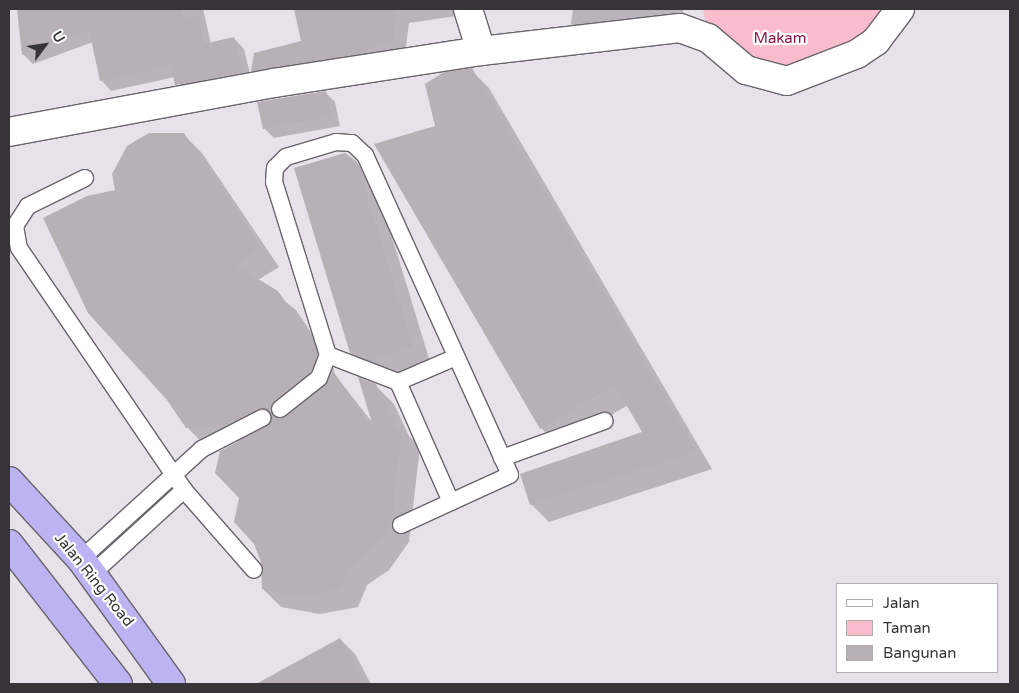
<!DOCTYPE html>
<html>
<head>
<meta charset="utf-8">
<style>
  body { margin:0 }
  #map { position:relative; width:1019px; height:693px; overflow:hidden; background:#e7e2e9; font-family:"Varela Round",sans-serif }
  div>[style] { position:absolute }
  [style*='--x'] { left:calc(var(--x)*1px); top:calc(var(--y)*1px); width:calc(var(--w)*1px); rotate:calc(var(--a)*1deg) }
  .green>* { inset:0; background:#f9bccc }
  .shadow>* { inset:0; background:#0003 }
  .building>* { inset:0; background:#b7b0b5 }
  .roads { filter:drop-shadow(1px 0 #69656b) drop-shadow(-1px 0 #69656b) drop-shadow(0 1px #69656b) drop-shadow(0 -1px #69656b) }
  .service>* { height:16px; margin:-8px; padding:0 8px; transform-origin:8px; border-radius:8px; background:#fff }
  .minor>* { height:28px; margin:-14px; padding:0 14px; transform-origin:14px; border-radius:14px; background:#fff }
  .trunk>* { height:28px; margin:-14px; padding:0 14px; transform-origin:14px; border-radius:14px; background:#bcb3f2 }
  span { translate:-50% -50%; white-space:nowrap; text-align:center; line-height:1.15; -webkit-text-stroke:4.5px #fff; paint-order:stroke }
  .park-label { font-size:15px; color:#8d164a }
  .street-label { font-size:15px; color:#363437 }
  .frame { position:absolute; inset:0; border:10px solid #363437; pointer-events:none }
  .legend { position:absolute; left:836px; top:583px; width:162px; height:90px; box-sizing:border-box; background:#fff; border:1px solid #afaeaf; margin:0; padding:6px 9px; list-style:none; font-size:15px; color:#363437 }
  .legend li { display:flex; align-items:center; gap:10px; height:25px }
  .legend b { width:25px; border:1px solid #afaeaf }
  .north { position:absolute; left:20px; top:20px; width:50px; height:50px; -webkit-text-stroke:4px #fff; paint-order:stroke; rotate:59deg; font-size:14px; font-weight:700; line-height:20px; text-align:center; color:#363437 }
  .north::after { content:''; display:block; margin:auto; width:18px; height:22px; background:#363437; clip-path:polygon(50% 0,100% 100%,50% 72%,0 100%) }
</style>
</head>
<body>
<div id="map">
  <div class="green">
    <i style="clip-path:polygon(703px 9px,881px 9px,868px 29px,842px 50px,780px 71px,753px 63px,706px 25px)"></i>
  </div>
  <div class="shadow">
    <i style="clip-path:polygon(18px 9px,203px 9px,211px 44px,234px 38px,244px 49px,252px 82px,187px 95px,175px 77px,111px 91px,101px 80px,93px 42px,33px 64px,23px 54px)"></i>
    <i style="clip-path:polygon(295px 9px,455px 9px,456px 16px,409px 23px,405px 54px,265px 83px,252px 71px,255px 54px,302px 41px)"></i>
    <i style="clip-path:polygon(573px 9px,683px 9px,684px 23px,582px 34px,571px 24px)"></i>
    <i style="clip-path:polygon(471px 70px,489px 88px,712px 469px,549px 522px,531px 504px,644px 433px,628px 405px,559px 446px,541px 428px,376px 145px,437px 127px)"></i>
    <i style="clip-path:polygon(325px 92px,335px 102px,340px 126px,274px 138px,264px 128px)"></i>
    <i style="clip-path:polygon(184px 135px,202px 153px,279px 267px,258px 280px,296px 310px,332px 363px,335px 375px,372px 422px,375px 385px,394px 404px,409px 436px,420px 447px,409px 542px,389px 570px,367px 585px,358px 607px,320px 614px,281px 607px,263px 589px,263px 561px,241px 497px,241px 441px,205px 446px,187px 427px,116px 191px)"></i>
    <i style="clip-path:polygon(356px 162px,375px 181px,431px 365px,388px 378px,370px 371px,351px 352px)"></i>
    <i style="clip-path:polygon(340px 639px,355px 654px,371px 684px,262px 684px)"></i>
  </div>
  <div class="building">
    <i style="clip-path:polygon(17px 9px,181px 9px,183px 19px,198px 16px,204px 44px,234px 37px,242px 72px,175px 85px,171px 66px,100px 81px,89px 30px,22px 55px)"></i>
    <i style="clip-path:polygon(294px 9px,397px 9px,393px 41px,353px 55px,251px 71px,254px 53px,301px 41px)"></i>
    <i style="clip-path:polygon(472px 68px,647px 367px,696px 451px,530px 505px,520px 474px,642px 432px,615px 385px,540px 429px,374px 144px,435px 126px,425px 84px,444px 72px)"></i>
    <i style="clip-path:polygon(326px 91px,330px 116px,263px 129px,257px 102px)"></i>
    <i style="clip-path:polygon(149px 133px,184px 133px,261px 248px,235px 265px,278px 291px,314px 343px,317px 355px,311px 372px,273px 402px,273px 416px,286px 417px,325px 386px,333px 371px,375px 433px,358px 377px,376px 384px,398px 430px,402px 427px,391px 523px,370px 552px,349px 566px,340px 589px,301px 596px,262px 589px,261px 562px,254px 544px,234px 522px,239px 498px,215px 473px,220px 451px,267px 427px,271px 413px,262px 408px,225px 426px,186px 428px,167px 400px,88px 313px,43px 218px,87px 196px,115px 190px,112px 174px,127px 146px)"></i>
    <i style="clip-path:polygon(345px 153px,357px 162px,413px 347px,369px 360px,350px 353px,294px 168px)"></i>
    <i style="clip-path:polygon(340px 638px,366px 684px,256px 684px)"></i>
  </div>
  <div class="roads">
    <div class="service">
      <i style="--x:85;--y:178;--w:64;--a:153.8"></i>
      <i style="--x:28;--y:206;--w:24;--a:123"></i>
      <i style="--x:15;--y:226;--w:22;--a:80"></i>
      <i style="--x:19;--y:248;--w:293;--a:55.7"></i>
      <i style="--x:184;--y:490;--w:106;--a:48.8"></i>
      <i style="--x:398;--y:382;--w:61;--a:-23.2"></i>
      <i style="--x:280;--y:409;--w:50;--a:-38.5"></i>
      <i style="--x:319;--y:378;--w:25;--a:-69"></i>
      <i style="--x:328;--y:355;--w:181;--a:-107.3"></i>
      <i style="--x:274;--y:182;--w:14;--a:-86"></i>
      <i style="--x:275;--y:168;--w:16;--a:-45"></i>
      <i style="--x:286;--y:157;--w:52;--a:-16.7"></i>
      <i style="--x:336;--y:142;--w:16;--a:4"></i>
      <i style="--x:352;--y:143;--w:18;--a:43"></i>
      <i style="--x:365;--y:155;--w:351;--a:65.6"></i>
      <i style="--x:510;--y:475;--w:65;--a:155.4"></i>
      <i style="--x:451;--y:502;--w:131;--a:-113.8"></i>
      <i style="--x:398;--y:382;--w:75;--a:-158.9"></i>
      <i style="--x:502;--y:458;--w:109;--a:-19.9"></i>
      <i style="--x:401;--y:525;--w:55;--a:-24.7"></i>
      <i style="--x:81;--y:559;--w:164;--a:-42.3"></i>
      <i style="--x:202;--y:449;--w:68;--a:-27.3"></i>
      <i style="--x:92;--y:574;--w:125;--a:-42.4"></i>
    </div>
    <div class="minor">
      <i style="--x:468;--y:9;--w:44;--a:72.8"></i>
      <i style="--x:9;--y:132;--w:269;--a:-10.5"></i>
      <i style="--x:274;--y:83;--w:209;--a:-8.8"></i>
      <i style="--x:481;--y:51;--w:200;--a:-6.6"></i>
      <i style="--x:680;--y:28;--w:30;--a:20"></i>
      <i style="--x:708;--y:38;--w:50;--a:40.1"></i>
      <i style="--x:746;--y:70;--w:42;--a:15"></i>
      <i style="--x:787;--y:81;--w:75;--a:-21.1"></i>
      <i style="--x:857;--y:54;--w:23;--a:-34"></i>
      <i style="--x:876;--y:41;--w:40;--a:-53"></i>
    </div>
    <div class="trunk">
      <i style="--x:9;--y:481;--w:106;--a:47.3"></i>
      <i style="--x:81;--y:559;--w:154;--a:54.2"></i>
      <i style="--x:9;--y:544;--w:177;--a:52.1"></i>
    </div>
  </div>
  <div class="park-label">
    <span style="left:780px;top:39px">Makam</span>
  </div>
  <div class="street-label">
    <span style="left:94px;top:580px;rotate:51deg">Jalan Ring Road</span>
  </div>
  <div class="frame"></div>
  <ul class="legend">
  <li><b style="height:6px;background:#fff"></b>Jalan</li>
  <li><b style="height:14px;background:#f9bccc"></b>Taman</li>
  <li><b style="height:14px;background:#b7b0b5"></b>Bangunan</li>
  </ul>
  <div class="north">U</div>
</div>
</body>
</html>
